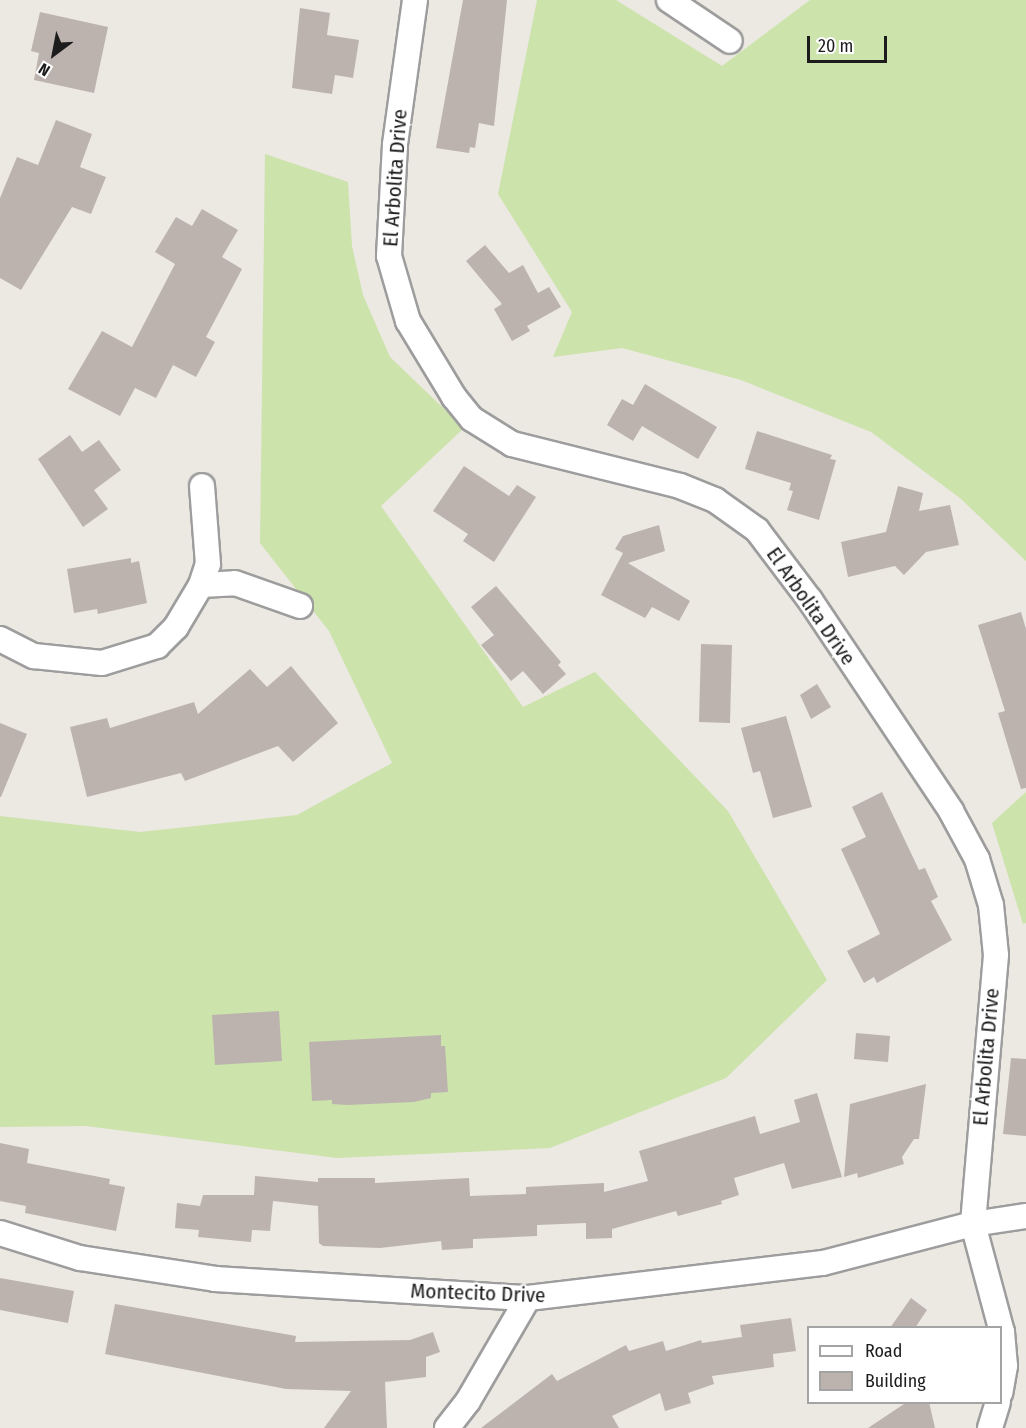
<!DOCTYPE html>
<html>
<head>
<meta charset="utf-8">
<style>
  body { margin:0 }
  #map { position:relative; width:1026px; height:1428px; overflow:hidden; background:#ece8e2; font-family:"Fira Sans Condensed",sans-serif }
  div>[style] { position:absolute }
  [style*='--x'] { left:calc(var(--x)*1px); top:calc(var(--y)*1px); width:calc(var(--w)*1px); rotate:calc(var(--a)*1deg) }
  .grass>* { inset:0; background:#cce3ab }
  .building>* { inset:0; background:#bcb3af }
  .roads { filter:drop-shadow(2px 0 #9d9d9d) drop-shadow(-2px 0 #9d9d9d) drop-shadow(0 2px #9d9d9d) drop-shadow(0 -2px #9d9d9d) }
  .street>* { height:24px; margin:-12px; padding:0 12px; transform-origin:12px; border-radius:12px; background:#fff }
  span { translate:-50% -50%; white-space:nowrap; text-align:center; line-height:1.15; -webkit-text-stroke:4.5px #fff; paint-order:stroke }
  .street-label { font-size:21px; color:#1c1c1c }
  .legend { position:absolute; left:807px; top:1326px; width:195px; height:78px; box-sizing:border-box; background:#fff; border:2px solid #a4a4a4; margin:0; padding:8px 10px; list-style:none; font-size:18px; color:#1c1c1c }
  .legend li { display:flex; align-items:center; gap:12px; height:30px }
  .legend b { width:30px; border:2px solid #a4a4a4 }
  .north { position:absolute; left:24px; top:24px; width:60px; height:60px; -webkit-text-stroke:4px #fff; paint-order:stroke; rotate:212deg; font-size:16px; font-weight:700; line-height:24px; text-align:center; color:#1c1c1c }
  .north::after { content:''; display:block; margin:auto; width:21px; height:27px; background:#1c1c1c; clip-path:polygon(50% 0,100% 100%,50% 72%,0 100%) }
  .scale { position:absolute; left:807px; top:36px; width:80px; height:27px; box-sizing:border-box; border:3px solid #1c1c1c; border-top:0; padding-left:8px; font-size:18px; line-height:21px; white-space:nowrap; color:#1c1c1c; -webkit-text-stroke:4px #fff; paint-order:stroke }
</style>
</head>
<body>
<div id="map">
  <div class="grass">
    <i style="clip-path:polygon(537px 0,616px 0,722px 66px,810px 0,1026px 0,1026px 561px,960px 498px,871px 432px,741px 380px,622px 348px,553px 357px,572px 312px,498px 194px)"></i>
    <i style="clip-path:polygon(265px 154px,348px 182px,352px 246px,363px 295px,390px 357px,464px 428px,381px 506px,523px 707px,595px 672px,728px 811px,827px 980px,726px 1078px,550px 1148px,337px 1158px,86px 1126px,0 1127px,0 816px,140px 832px,297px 815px,392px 763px,329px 631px,260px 543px)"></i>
    <i style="clip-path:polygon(1026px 792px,1026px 923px,1023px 924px,992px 823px)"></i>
  </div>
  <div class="building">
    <i style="clip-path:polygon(463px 0,507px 0,494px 126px,479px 123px,475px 148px,470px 147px,469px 153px,436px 148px)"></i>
    <i style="clip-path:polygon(300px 8px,330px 13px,327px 35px,359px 40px,353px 78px,335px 75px,332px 94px,292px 88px)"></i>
    <i style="clip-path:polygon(40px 12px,108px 27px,94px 93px,34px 80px,39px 53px,31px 51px)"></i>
    <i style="clip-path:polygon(56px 120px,92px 134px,80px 167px,106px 177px,91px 214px,72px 207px,21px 290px,0 278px,0 198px,17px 157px,38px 165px)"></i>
    <i style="clip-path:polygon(202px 209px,238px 230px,222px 257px,242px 269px,206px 337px,215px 342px,196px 377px,173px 365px,156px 398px,135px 388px,120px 416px,68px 389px,102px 331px,132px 347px,175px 264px,155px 252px,176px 217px,192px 226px)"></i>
    <i style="clip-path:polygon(485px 245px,509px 273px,523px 265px,538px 293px,549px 287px,561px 307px,527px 326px,530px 331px,512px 341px,494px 309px,502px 304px,466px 261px)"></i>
    <i style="clip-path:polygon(645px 384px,717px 427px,698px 459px,642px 426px,633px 441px,607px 425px,622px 399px,633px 405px)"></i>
    <i style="clip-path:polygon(757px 431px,832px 455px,830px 459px,836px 460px,819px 520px,787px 510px,793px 491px,789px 490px,791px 483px,745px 469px)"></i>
    <i style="clip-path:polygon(70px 435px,82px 452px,99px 440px,121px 470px,94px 490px,108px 509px,83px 527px,38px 459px)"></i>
    <i style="clip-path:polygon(464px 466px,509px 496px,517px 485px,536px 497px,494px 562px,463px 541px,468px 534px,433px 511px)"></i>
    <i style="clip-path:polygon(898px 486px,923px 493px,919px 511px,950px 505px,959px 545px,926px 552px,904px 575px,895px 566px,848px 577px,841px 542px,886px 532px)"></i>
    <i style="clip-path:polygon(659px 525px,665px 551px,628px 563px,690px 601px,679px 621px,652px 607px,645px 618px,601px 595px,623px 553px,615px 549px,623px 536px)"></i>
    <i style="clip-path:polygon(131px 558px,131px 563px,139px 561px,147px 603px,98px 614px,97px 609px,74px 613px,67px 569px)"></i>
    <i style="clip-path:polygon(496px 586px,561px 662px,558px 665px,566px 674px,543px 694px,523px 671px,511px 681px,481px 645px,494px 635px,471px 607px)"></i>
    <i style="clip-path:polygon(1021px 612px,1026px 629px,1026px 788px,1021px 789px,998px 713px,1005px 711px,978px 625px)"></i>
    <i style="clip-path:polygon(701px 644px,732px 645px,730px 723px,699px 722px)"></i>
    <i style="clip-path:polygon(291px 666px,338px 723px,293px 762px,278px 746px,185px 781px,181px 773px,87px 797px,70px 727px,107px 718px,110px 728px,194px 702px,198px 714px,250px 669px,267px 687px)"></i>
    <i style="clip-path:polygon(817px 684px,831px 707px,811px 719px,800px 695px)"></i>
    <i style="clip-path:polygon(786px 716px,812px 807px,773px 818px,760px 771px,753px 773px,741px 728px)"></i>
    <i style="clip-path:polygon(0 723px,27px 734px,1px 797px,0 797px)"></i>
    <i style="clip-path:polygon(882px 792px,919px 870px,925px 868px,938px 897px,931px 901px,952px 940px,877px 983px,874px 977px,864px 983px,847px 951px,880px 934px,841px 849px,866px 837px,852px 807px)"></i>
    <i style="clip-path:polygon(279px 1011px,282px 1061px,215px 1065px,212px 1015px)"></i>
    <i style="clip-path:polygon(856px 1033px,890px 1036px,888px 1062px,854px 1059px)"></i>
    <i style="clip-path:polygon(441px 1035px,441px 1046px,445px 1046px,448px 1092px,431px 1093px,431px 1098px,414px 1102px,347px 1105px,332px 1104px,332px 1100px,312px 1101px,309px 1042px)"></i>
    <i style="clip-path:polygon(1011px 1058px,1026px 1059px,1026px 1136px,1003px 1134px)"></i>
    <i style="clip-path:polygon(926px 1084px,919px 1139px,914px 1139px,902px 1157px,904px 1164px,858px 1178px,857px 1173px,844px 1177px,850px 1104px)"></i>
    <i style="clip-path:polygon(817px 1093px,842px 1177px,792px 1189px,784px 1163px,734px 1178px,739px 1195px,721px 1201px,722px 1204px,678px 1216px,676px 1211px,612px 1229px,612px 1238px,586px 1239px,586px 1223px,537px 1225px,537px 1236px,473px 1239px,473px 1248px,442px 1250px,441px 1241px,380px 1248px,323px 1246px,319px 1243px,318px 1206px,273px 1201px,270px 1231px,252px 1230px,251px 1242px,198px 1237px,199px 1230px,175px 1228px,177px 1203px,200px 1206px,203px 1195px,254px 1195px,255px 1176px,318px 1182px,318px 1178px,375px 1178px,375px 1183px,469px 1178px,470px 1196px,526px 1194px,526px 1187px,604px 1183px,604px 1192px,648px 1181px,639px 1151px,755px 1116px,760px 1134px,800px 1122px,794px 1100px)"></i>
    <i style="clip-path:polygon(0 1143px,29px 1149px,27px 1163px,110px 1179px,109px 1184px,125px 1187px,116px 1231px,25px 1213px,26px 1206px,0 1201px)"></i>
    <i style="clip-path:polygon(0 1278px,74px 1291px,68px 1323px,0 1310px)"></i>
    <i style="clip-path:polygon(911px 1298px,927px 1310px,915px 1328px,890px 1328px)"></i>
    <i style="clip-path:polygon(115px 1304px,296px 1336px,295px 1342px,410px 1340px,433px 1332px,440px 1352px,426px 1357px,426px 1377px,385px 1382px,387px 1428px,324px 1428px,351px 1391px,286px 1389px,105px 1354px)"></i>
    <i style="clip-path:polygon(791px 1318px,796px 1351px,773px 1354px,774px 1367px,712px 1376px,714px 1384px,688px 1393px,691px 1403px,665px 1411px,660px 1393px,612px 1416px,619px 1428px,481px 1428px,552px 1374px,557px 1381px,626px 1345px,629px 1351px,663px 1341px,666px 1351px,701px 1340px,702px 1343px,742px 1337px,740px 1325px)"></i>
    <i style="clip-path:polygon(907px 1402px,929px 1402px,935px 1428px,868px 1428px)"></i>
  </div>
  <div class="roads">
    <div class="street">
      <i style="--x:415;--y:0;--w:146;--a:97.9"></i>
      <i style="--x:395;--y:145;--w:111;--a:93.1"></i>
      <i style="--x:389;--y:256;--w:68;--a:73.7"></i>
      <i style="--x:408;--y:321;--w:89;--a:58.8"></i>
      <i style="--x:454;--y:397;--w:28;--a:51"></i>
      <i style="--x:472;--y:419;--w:47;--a:32"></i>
      <i style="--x:512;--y:444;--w:173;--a:14"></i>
      <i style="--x:680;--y:486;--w:38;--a:22"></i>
      <i style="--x:715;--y:500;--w:52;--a:35.5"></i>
      <i style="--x:757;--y:530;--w:88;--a:52.9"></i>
      <i style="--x:810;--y:600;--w:254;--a:56.2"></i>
      <i style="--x:951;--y:811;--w:55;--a:61.6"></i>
      <i style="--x:977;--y:859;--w:48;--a:73.1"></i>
      <i style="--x:991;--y:905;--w:50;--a:84.3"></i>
      <i style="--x:996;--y:955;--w:270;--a:94.9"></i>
      <i style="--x:973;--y:1224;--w:112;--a:75"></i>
      <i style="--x:1002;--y:1332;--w:34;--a:85"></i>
      <i style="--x:1005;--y:1366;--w:27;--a:100"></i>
      <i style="--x:669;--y:0;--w:73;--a:33.9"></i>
      <i style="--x:201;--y:585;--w:34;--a:-3"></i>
      <i style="--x:235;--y:583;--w:69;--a:19.5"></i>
      <i style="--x:0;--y:639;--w:38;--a:27"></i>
      <i style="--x:34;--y:656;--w:68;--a:5.9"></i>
      <i style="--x:102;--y:663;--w:58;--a:-17.2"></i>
      <i style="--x:157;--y:646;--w:27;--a:-45"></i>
      <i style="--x:176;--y:627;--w:49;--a:-59.2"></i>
      <i style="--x:201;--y:585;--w:22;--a:-72"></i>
      <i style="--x:208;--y:564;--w:78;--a:-94.4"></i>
      <i style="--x:0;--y:1233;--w:84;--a:17.4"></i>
      <i style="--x:80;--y:1258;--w:137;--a:8.8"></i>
      <i style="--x:215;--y:1279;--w:314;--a:3.5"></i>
      <i style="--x:528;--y:1298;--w:297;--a:-6.8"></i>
      <i style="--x:823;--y:1263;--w:155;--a:-14.6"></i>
      <i style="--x:973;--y:1224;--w:54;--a:-8.6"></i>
      <i style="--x:447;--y:1428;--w:34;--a:-52"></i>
      <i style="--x:468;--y:1401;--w:119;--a:-59.8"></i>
      <i style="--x:990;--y:1428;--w:27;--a:-73"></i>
    </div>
  </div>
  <div class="street-label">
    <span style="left:395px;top:178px;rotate:-86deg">El Arbolita Drive</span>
    <span style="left:811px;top:606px;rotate:55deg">El Arbolita Drive</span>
    <span style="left:986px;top:1057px;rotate:-85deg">El Arbolita Drive</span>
    <span style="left:478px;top:1293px;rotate:2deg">Montecito Drive</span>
  </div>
  <ul class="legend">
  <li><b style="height:8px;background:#fff"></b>Road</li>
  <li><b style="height:16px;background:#bcb3af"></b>Building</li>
  </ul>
  <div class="north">N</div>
  <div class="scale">20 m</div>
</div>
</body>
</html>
